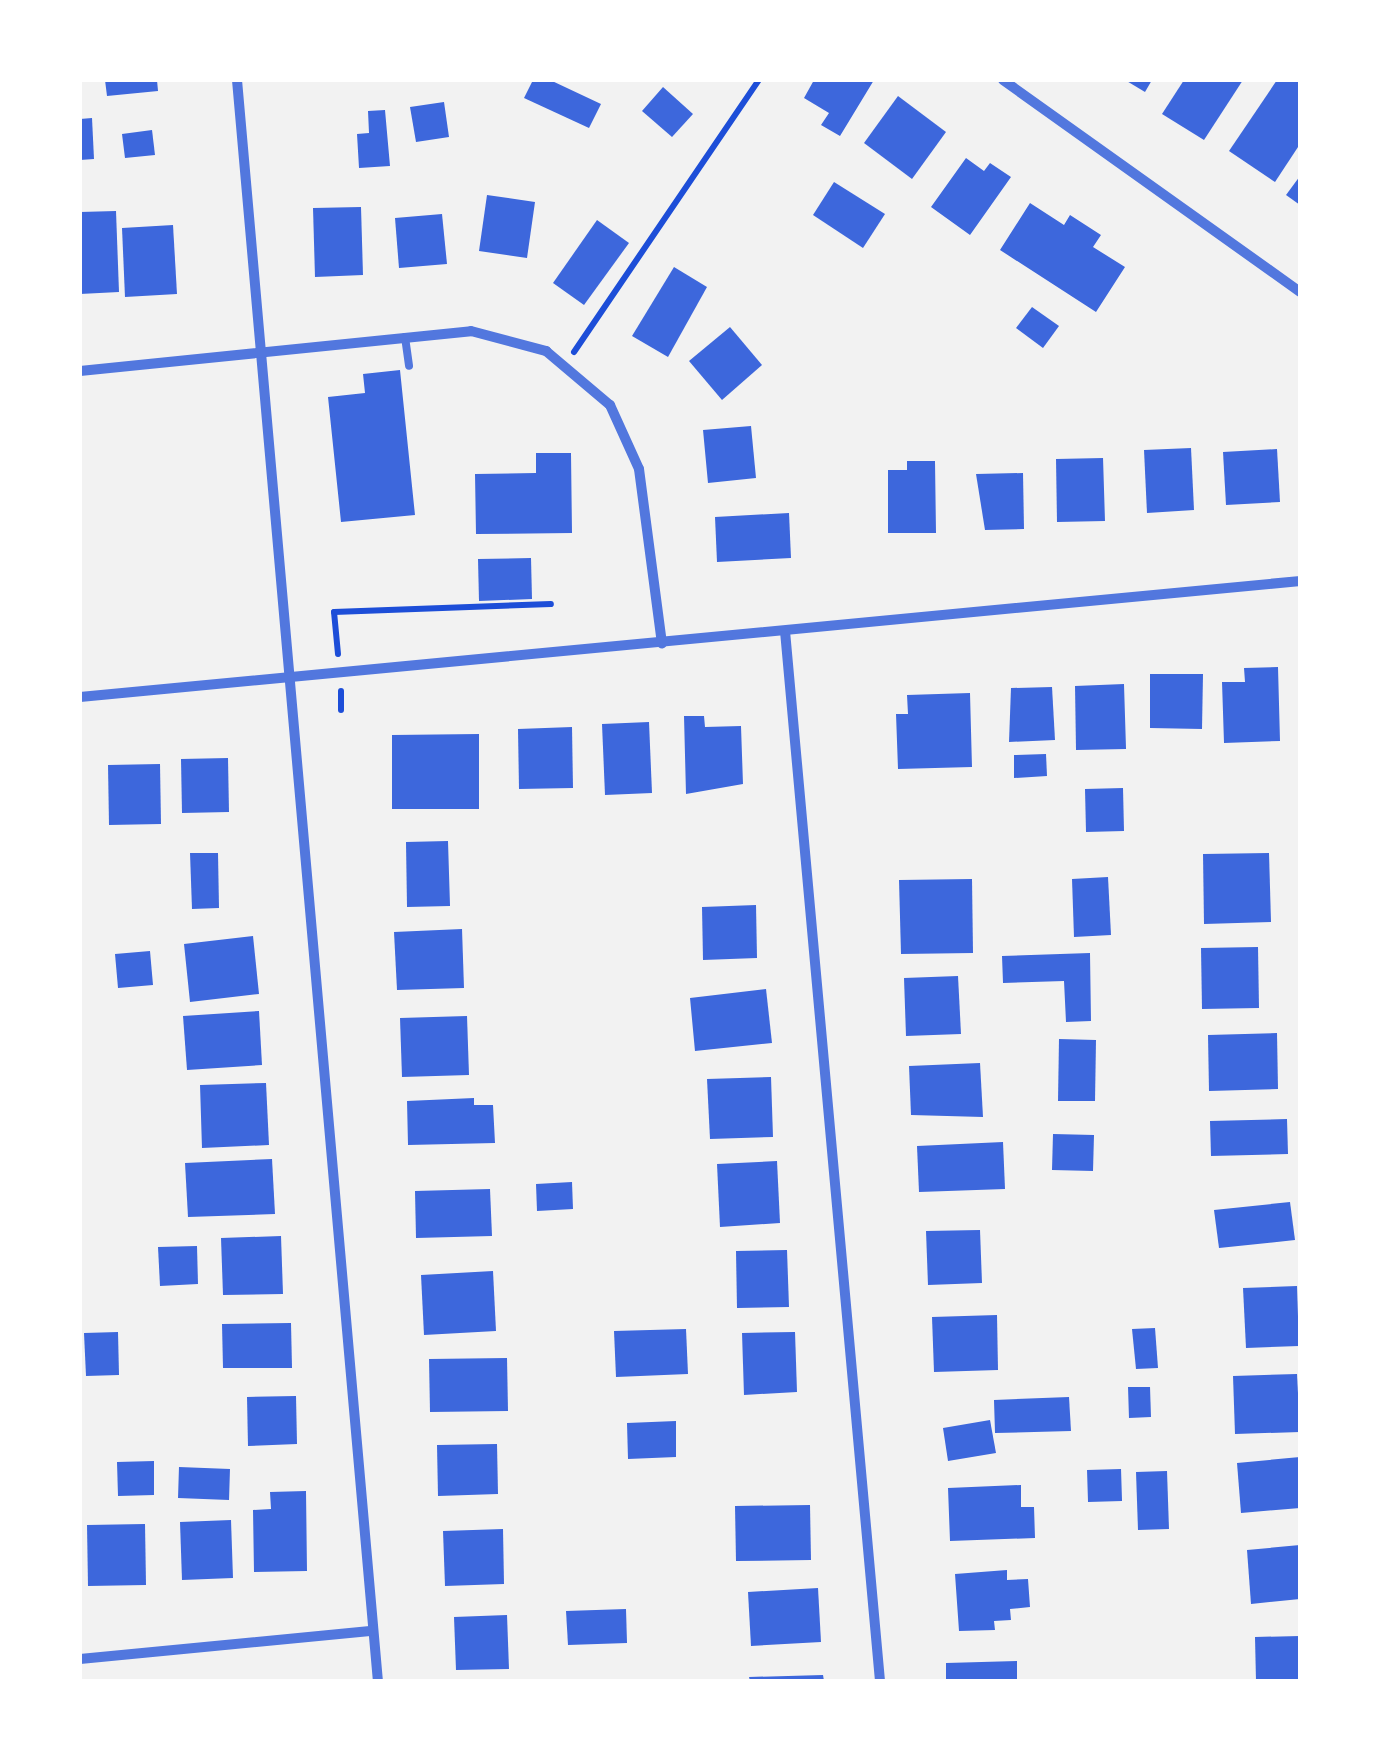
<!DOCTYPE html>
<html>
<head>
<meta charset="utf-8">
<style>
  body { margin:0 }
  #map { position:relative; width:1380px; height:1761px; overflow:hidden; background:#f2f2f2; font-family:Figtree,sans-serif }
  div>[style] { position:absolute }
  [style*='--x'] { left:calc(var(--x)*1px); top:calc(var(--y)*1px); width:calc(var(--w)*1px); rotate:calc(var(--a)*1deg) }
  .building>* { inset:0; background:#3d67dc }
  .path>* { height:6px; margin:-3px; padding:0 3px; transform-origin:3px; border-radius:3px; background:#1d4ed8 }
  .service>* { height:8px; margin:-4px; padding:0 4px; transform-origin:4px; border-radius:4px; background:#5277de }
  .minor>* { height:10px; margin:-5px; padding:0 5px; transform-origin:5px; border-radius:5px; background:#5277de }
  span { translate:-50% -50%; white-space:nowrap; text-align:center; line-height:1.15; -webkit-text-stroke:10px #fff; paint-order:stroke }
  .frame { position:absolute; inset:0; border:82px solid #fff; pointer-events:none }
</style>
</head>
<body>
<div id="map">
  <div class="building">
    <i style="clip-path:polygon(105px 80px,157px 80px,158px 91px,107px 96px)"></i>
    <i style="clip-path:polygon(533px 80px,550px 80px,601px 104px,589px 128px,524px 98px)"></i>
    <i style="clip-path:polygon(814px 80px,874px 80px,840px 136px,821px 125px,829px 113px,804px 98px)"></i>
    <i style="clip-path:polygon(1125px 80px,1152px 80px,1145px 92px)"></i>
    <i style="clip-path:polygon(1184px 80px,1243px 80px,1204px 140px,1162px 114px)"></i>
    <i style="clip-path:polygon(1277px 80px,1300px 80px,1300px 144px,1275px 182px,1229px 151px)"></i>
    <i style="clip-path:polygon(663px 87px,693px 114px,672px 137px,642px 111px)"></i>
    <i style="clip-path:polygon(898px 96px,946px 132px,912px 179px,864px 143px)"></i>
    <i style="clip-path:polygon(444px 102px,449px 137px,416px 142px,410px 107px)"></i>
    <i style="clip-path:polygon(385px 110px,390px 166px,359px 168px,357px 134px,369px 133px,368px 111px)"></i>
    <i style="clip-path:polygon(92px 118px,94px 159px,80px 160px,80px 119px)"></i>
    <i style="clip-path:polygon(152px 130px,155px 155px,125px 158px,122px 134px)"></i>
    <i style="clip-path:polygon(966px 158px,984px 171px,990px 163px,1011px 177px,970px 235px,931px 207px)"></i>
    <i style="clip-path:polygon(1300px 176px,1300px 205px,1286px 195px)"></i>
    <i style="clip-path:polygon(834px 182px,885px 214px,863px 248px,813px 215px)"></i>
    <i style="clip-path:polygon(487px 195px,535px 202px,527px 258px,479px 251px)"></i>
    <i style="clip-path:polygon(1030px 203px,1064px 225px,1070px 215px,1101px 235px,1093px 247px,1125px 267px,1096px 312px,1000px 250px)"></i>
    <i style="clip-path:polygon(361px 207px,363px 275px,315px 277px,313px 208px)"></i>
    <i style="clip-path:polygon(116px 211px,119px 292px,80px 294px,80px 212px)"></i>
    <i style="clip-path:polygon(442px 214px,447px 264px,399px 268px,395px 218px)"></i>
    <i style="clip-path:polygon(597px 220px,629px 243px,584px 305px,553px 283px)"></i>
    <i style="clip-path:polygon(173px 225px,177px 294px,125px 297px,122px 228px)"></i>
    <i style="clip-path:polygon(674px 267px,707px 287px,668px 357px,632px 336px)"></i>
    <i style="clip-path:polygon(1032px 307px,1059px 326px,1043px 348px,1016px 328px)"></i>
    <i style="clip-path:polygon(730px 327px,762px 365px,722px 400px,689px 361px)"></i>
    <i style="clip-path:polygon(400px 370px,415px 515px,341px 522px,328px 397px,365px 393px,363px 374px)"></i>
    <i style="clip-path:polygon(751px 426px,756px 478px,708px 483px,703px 430px)"></i>
    <i style="clip-path:polygon(1191px 448px,1194px 510px,1147px 513px,1144px 450px)"></i>
    <i style="clip-path:polygon(1277px 449px,1280px 502px,1226px 505px,1223px 452px)"></i>
    <i style="clip-path:polygon(536px 453px,571px 453px,572px 533px,476px 534px,475px 474px,536px 473px)"></i>
    <i style="clip-path:polygon(1103px 458px,1105px 521px,1057px 522px,1056px 459px)"></i>
    <i style="clip-path:polygon(907px 461px,935px 461px,936px 533px,888px 533px,888px 470px,907px 470px)"></i>
    <i style="clip-path:polygon(1023px 473px,1024px 529px,985px 530px,976px 474px)"></i>
    <i style="clip-path:polygon(789px 513px,791px 558px,717px 562px,715px 517px)"></i>
    <i style="clip-path:polygon(531px 558px,532px 599px,479px 601px,478px 559px)"></i>
    <i style="clip-path:polygon(1278px 667px,1280px 741px,1224px 743px,1222px 682px,1245px 682px,1244px 668px)"></i>
    <i style="clip-path:polygon(1150px 674px,1203px 674px,1202px 729px,1150px 728px)"></i>
    <i style="clip-path:polygon(1124px 684px,1126px 749px,1076px 750px,1075px 686px)"></i>
    <i style="clip-path:polygon(1052px 687px,1055px 740px,1009px 742px,1011px 688px)"></i>
    <i style="clip-path:polygon(970px 693px,972px 767px,898px 769px,896px 714px,908px 714px,907px 695px)"></i>
    <i style="clip-path:polygon(684px 716px,704px 716px,705px 727px,741px 726px,743px 784px,686px 794px)"></i>
    <i style="clip-path:polygon(649px 722px,652px 793px,605px 795px,602px 724px)"></i>
    <i style="clip-path:polygon(572px 727px,573px 788px,519px 789px,518px 729px)"></i>
    <i style="clip-path:polygon(479px 734px,479px 809px,392px 809px,392px 735px)"></i>
    <i style="clip-path:polygon(1046px 754px,1047px 776px,1014px 778px,1014px 755px)"></i>
    <i style="clip-path:polygon(228px 758px,229px 812px,182px 813px,181px 759px)"></i>
    <i style="clip-path:polygon(160px 764px,161px 824px,109px 825px,108px 765px)"></i>
    <i style="clip-path:polygon(1123px 788px,1124px 831px,1086px 832px,1085px 789px)"></i>
    <i style="clip-path:polygon(448px 841px,450px 906px,407px 907px,406px 842px)"></i>
    <i style="clip-path:polygon(190px 853px,218px 853px,219px 908px,192px 909px)"></i>
    <i style="clip-path:polygon(1269px 853px,1271px 922px,1204px 924px,1203px 854px)"></i>
    <i style="clip-path:polygon(1108px 877px,1111px 935px,1074px 937px,1072px 879px)"></i>
    <i style="clip-path:polygon(972px 879px,973px 953px,901px 954px,899px 880px)"></i>
    <i style="clip-path:polygon(756px 905px,757px 958px,703px 960px,702px 907px)"></i>
    <i style="clip-path:polygon(462px 929px,464px 988px,397px 990px,394px 932px)"></i>
    <i style="clip-path:polygon(253px 936px,259px 994px,190px 1002px,184px 944px)"></i>
    <i style="clip-path:polygon(1258px 947px,1259px 1008px,1202px 1009px,1201px 948px)"></i>
    <i style="clip-path:polygon(150px 951px,153px 985px,118px 988px,115px 954px)"></i>
    <i style="clip-path:polygon(1090px 953px,1091px 1021px,1066px 1022px,1064px 981px,1003px 983px,1002px 956px)"></i>
    <i style="clip-path:polygon(958px 976px,961px 1034px,906px 1036px,904px 978px)"></i>
    <i style="clip-path:polygon(766px 989px,772px 1043px,695px 1051px,690px 998px)"></i>
    <i style="clip-path:polygon(259px 1011px,262px 1065px,187px 1070px,183px 1016px)"></i>
    <i style="clip-path:polygon(467px 1016px,469px 1075px,402px 1077px,400px 1018px)"></i>
    <i style="clip-path:polygon(1277px 1033px,1278px 1089px,1209px 1091px,1208px 1035px)"></i>
    <i style="clip-path:polygon(1059px 1039px,1096px 1040px,1095px 1101px,1058px 1101px)"></i>
    <i style="clip-path:polygon(980px 1063px,983px 1117px,911px 1115px,909px 1066px)"></i>
    <i style="clip-path:polygon(771px 1077px,773px 1137px,710px 1139px,707px 1079px)"></i>
    <i style="clip-path:polygon(266px 1083px,269px 1145px,202px 1148px,200px 1085px)"></i>
    <i style="clip-path:polygon(474px 1098px,474px 1105px,493px 1105px,495px 1143px,408px 1145px,407px 1101px)"></i>
    <i style="clip-path:polygon(1287px 1119px,1288px 1154px,1211px 1156px,1210px 1121px)"></i>
    <i style="clip-path:polygon(1053px 1134px,1094px 1135px,1093px 1171px,1052px 1170px)"></i>
    <i style="clip-path:polygon(1003px 1142px,1005px 1189px,919px 1192px,917px 1146px)"></i>
    <i style="clip-path:polygon(272px 1159px,275px 1214px,188px 1217px,185px 1163px)"></i>
    <i style="clip-path:polygon(777px 1161px,780px 1223px,720px 1227px,717px 1164px)"></i>
    <i style="clip-path:polygon(572px 1182px,573px 1209px,537px 1211px,536px 1184px)"></i>
    <i style="clip-path:polygon(490px 1189px,492px 1236px,416px 1238px,415px 1191px)"></i>
    <i style="clip-path:polygon(1290px 1202px,1295px 1240px,1219px 1248px,1214px 1210px)"></i>
    <i style="clip-path:polygon(980px 1230px,982px 1283px,928px 1285px,926px 1231px)"></i>
    <i style="clip-path:polygon(281px 1236px,283px 1294px,223px 1295px,221px 1238px)"></i>
    <i style="clip-path:polygon(197px 1246px,198px 1284px,160px 1286px,158px 1247px)"></i>
    <i style="clip-path:polygon(787px 1250px,789px 1307px,737px 1308px,736px 1251px)"></i>
    <i style="clip-path:polygon(493px 1271px,496px 1331px,424px 1335px,421px 1275px)"></i>
    <i style="clip-path:polygon(1297px 1286px,1299px 1346px,1246px 1348px,1243px 1288px)"></i>
    <i style="clip-path:polygon(997px 1315px,998px 1370px,934px 1372px,932px 1317px)"></i>
    <i style="clip-path:polygon(291px 1323px,292px 1368px,223px 1368px,222px 1324px)"></i>
    <i style="clip-path:polygon(1155px 1328px,1158px 1368px,1136px 1369px,1132px 1329px)"></i>
    <i style="clip-path:polygon(686px 1329px,688px 1374px,616px 1377px,614px 1331px)"></i>
    <i style="clip-path:polygon(118px 1332px,119px 1375px,86px 1376px,84px 1333px)"></i>
    <i style="clip-path:polygon(795px 1332px,797px 1392px,744px 1395px,742px 1333px)"></i>
    <i style="clip-path:polygon(507px 1358px,508px 1411px,430px 1412px,429px 1359px)"></i>
    <i style="clip-path:polygon(1297px 1374px,1300px 1432px,1235px 1434px,1233px 1376px)"></i>
    <i style="clip-path:polygon(1128px 1387px,1150px 1387px,1151px 1417px,1129px 1418px)"></i>
    <i style="clip-path:polygon(296px 1396px,297px 1444px,248px 1446px,247px 1397px)"></i>
    <i style="clip-path:polygon(1069px 1397px,1071px 1431px,995px 1433px,994px 1400px)"></i>
    <i style="clip-path:polygon(990px 1420px,996px 1453px,948px 1461px,943px 1428px)"></i>
    <i style="clip-path:polygon(676px 1421px,676px 1457px,628px 1459px,627px 1423px)"></i>
    <i style="clip-path:polygon(497px 1444px,498px 1494px,438px 1496px,437px 1445px)"></i>
    <i style="clip-path:polygon(1300px 1457px,1300px 1508px,1241px 1513px,1237px 1463px)"></i>
    <i style="clip-path:polygon(154px 1461px,154px 1495px,118px 1496px,117px 1462px)"></i>
    <i style="clip-path:polygon(179px 1467px,230px 1469px,229px 1500px,178px 1498px)"></i>
    <i style="clip-path:polygon(1121px 1469px,1122px 1501px,1088px 1502px,1087px 1470px)"></i>
    <i style="clip-path:polygon(1167px 1471px,1169px 1529px,1138px 1530px,1136px 1472px)"></i>
    <i style="clip-path:polygon(1021px 1485px,1021px 1507px,1034px 1507px,1035px 1538px,950px 1541px,948px 1488px)"></i>
    <i style="clip-path:polygon(306px 1491px,307px 1571px,254px 1572px,253px 1510px,271px 1509px,270px 1492px)"></i>
    <i style="clip-path:polygon(810px 1505px,811px 1560px,736px 1561px,735px 1506px)"></i>
    <i style="clip-path:polygon(231px 1520px,233px 1578px,182px 1580px,180px 1522px)"></i>
    <i style="clip-path:polygon(145px 1524px,146px 1585px,88px 1586px,87px 1525px)"></i>
    <i style="clip-path:polygon(503px 1529px,504px 1584px,445px 1586px,443px 1531px)"></i>
    <i style="clip-path:polygon(1300px 1545px,1300px 1599px,1251px 1604px,1247px 1550px)"></i>
    <i style="clip-path:polygon(1007px 1570px,1007px 1580px,1028px 1579px,1030px 1607px,1010px 1609px,1011px 1620px,994px 1621px,995px 1630px,959px 1631px,955px 1574px)"></i>
    <i style="clip-path:polygon(818px 1588px,821px 1642px,751px 1646px,748px 1592px)"></i>
    <i style="clip-path:polygon(626px 1609px,627px 1643px,568px 1645px,566px 1611px)"></i>
    <i style="clip-path:polygon(507px 1615px,509px 1669px,456px 1670px,454px 1617px)"></i>
    <i style="clip-path:polygon(1300px 1636px,1300px 1681px,1256px 1681px,1255px 1637px)"></i>
    <i style="clip-path:polygon(1017px 1661px,1017px 1681px,946px 1681px,946px 1663px)"></i>
    <i style="clip-path:polygon(823px 1675px,824px 1681px,750px 1681px,749px 1677px)"></i>
  </div>
  <div class="path">
    <i style="--x:574;--y:352;--w:329;--a:-55.8"></i>
    <i style="--x:338;--y:654;--w:42;--a:-95.4"></i>
    <i style="--x:334;--y:612;--w:217;--a:-2.1"></i>
    <i style="--x:341;--y:691;--w:19;--a:90"></i>
  </div>
  <div class="service">
    <i style="--x:405;--y:337;--w:29;--a:82"></i>
  </div>
  <div class="minor">
    <i style="--x:237;--y:80;--w:1607;--a:84.97"></i>
    <i style="--x:1003;--y:80;--w:365;--a:35.5"></i>
    <i style="--x:80;--y:371;--w:393;--a:-5.8"></i>
    <i style="--x:471;--y:331;--w:78;--a:14.9"></i>
    <i style="--x:546;--y:351;--w:84;--a:40.2"></i>
    <i style="--x:610;--y:405;--w:70;--a:65.6"></i>
    <i style="--x:639;--y:469;--w:176;--a:82.5"></i>
    <i style="--x:785;--y:631;--w:1054;--a:84.83"></i>
    <i style="--x:80;--y:697;--w:1226;--a:-5.43"></i>
    <i style="--x:80;--y:1659;--w:294;--a:-5.5"></i>
  </div>
  <div class="frame"></div>
</div>
</body>
</html>
